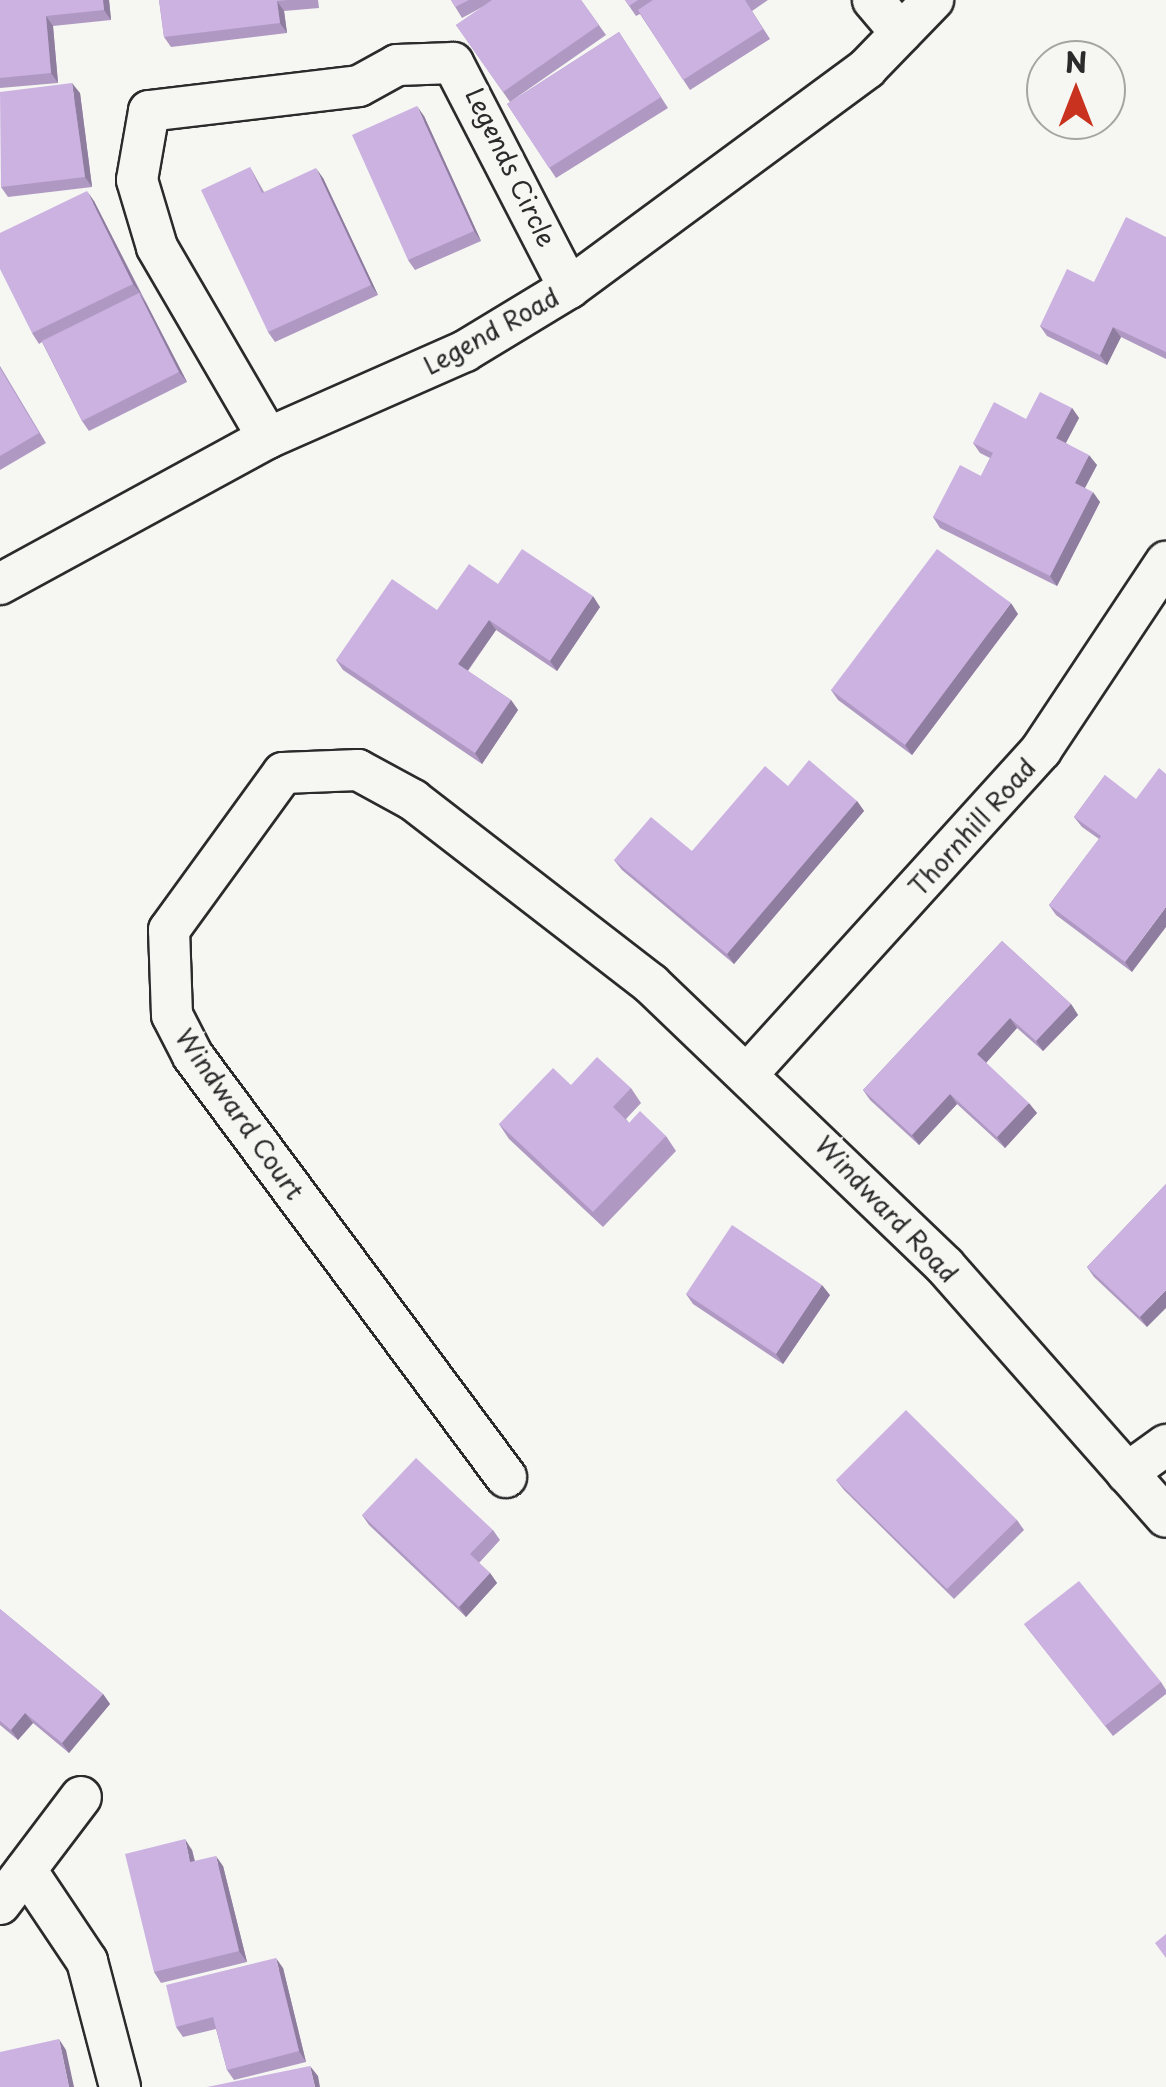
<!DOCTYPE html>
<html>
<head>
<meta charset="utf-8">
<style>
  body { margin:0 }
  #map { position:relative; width:1166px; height:2087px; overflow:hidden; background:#f6f6f2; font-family:"Playpen Sans",sans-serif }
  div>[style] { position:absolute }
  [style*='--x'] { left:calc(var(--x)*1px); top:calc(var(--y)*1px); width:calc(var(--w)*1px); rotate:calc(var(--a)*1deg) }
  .roads { filter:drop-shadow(2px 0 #2b2b2b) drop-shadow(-2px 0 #2b2b2b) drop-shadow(0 2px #2b2b2b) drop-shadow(0 -2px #2b2b2b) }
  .minor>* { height:40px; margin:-20px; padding:0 20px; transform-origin:20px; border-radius:20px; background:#f6f6f2 }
  .wall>* { inset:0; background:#af99c2 }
  .shaded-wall>* { inset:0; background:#8e7d9e }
  .building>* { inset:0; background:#cbb2e1 }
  span { translate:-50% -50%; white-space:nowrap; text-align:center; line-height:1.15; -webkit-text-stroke:10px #f6f6f2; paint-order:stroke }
  .street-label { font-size:25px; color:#2b2b2b }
  .north { position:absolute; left:1026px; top:40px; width:100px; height:100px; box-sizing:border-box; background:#f6f6f2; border:2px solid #a5a5a2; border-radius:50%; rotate:0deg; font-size:28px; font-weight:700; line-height:40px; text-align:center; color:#2b2b2b }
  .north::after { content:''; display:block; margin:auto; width:35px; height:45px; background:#c8321e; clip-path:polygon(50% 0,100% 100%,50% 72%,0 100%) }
</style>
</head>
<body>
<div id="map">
  <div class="roads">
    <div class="minor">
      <i style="--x:873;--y:0;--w:43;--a:49.7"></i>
      <i style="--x:268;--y:438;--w:221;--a:-120.2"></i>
      <i style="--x:157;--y:247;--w:70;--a:-106.6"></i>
      <i style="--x:137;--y:180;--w:70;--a:-80.1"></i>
      <i style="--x:149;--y:111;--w:211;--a:-6.8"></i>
      <i style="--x:359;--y:86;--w:43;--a:-28.9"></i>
      <i style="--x:397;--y:65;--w:56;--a:-2"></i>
      <i style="--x:453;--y:63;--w:253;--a:62.7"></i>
      <i style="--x:0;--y:584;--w:305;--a:-28.6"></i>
      <i style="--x:268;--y:438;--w:215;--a:-23.8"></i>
      <i style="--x:465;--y:351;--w:122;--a:-31.2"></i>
      <i style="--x:569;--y:288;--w:370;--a:-36.4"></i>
      <i style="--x:867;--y:68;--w:95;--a:-45.9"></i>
      <i style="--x:751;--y:1070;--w:432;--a:-47.8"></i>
      <i style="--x:1041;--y:750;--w:226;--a:-56.4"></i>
      <i style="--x:1127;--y:1473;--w:48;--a:-35.7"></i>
      <i style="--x:506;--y:1477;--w:525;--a:-126.63"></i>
      <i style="--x:193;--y:1056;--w:46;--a:-117.1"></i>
      <i style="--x:172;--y:1015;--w:85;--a:-92"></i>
      <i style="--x:169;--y:930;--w:194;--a:-54"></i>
      <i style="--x:283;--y:773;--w:75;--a:-2.3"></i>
      <i style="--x:358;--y:770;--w:63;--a:28.6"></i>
      <i style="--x:413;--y:800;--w:301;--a:37.7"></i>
      <i style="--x:651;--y:984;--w:407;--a:43.8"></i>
      <i style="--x:945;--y:1266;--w:334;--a:48.6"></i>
      <i style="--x:26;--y:1870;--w:110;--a:56.2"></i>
      <i style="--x:87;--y:1961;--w:130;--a:75.3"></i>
      <i style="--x:0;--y:1904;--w:134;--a:-52.9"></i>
    </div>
  </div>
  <div class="wall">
    <i style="clip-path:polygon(0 0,109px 0,111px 20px,53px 26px,58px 83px,0 88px)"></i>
    <i style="clip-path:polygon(159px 0,318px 0,319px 8px,284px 11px,287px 33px,171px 47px,164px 37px)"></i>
    <i style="clip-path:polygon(451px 0,581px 0,606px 35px,510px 102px,456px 25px,486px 5px,462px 18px)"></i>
    <i style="clip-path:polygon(625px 0,768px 0,752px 11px,770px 39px,690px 90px,640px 14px,636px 16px)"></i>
    <i style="clip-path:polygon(619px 32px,668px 108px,556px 178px,507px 104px)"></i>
    <i style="clip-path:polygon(80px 93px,92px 187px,8px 197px,1px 187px)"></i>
    <i style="clip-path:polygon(424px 116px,481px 241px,415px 270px,408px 260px)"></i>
    <i style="clip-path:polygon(250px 167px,264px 192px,323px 178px,378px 295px,275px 342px,268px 332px)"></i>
    <i style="clip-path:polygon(94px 201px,187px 382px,89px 431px,82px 421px,42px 342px,39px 344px,32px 333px)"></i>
    <i style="clip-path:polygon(1166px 237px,1166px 359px,1121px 337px,1107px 365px,1047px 336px,1040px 326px,1094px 282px)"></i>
    <i style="clip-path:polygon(0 366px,46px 443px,0 470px)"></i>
    <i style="clip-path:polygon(1072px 408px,1079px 418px,1066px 443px,1097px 465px,1085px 488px,1100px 502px,1057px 586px,940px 528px,933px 517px,981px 476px,990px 458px,980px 453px,973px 443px,1026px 419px)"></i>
    <i style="clip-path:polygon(498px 584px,600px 607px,557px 671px,496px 630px,468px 671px,511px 700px,518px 710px,482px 764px,343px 670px,336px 660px,437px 610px)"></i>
    <i style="clip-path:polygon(1018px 614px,912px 755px,838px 700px,831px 690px)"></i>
    <i style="clip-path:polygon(1105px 775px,1132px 972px,1056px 915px,1049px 905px,1099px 839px,1082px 827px,1074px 817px)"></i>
    <i style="clip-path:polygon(788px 786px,857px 801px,864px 811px,734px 964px,622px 870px,614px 860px,692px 851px)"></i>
    <i style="clip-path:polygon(1002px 941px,1071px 1004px,1078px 1015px,1043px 1051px,1017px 1028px,986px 1063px,1037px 1113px,1005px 1148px,957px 1104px,919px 1145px,870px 1100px,863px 1090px)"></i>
    <i style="clip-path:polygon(571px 1085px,631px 1088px,641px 1103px,626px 1119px,629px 1123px,666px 1136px,676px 1151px,603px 1227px,509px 1139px,499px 1124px)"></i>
    <i style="clip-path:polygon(1166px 1184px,1147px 1327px,1094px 1277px,1087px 1267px)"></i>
    <i style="clip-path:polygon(686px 1294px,830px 1295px,783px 1364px,693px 1304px)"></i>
    <i style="clip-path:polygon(836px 1480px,1017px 1520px,1024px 1530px,954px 1599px,844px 1490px)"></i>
    <i style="clip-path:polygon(362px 1515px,493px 1530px,500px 1540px,479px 1563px,490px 1573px,497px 1583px,466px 1617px,369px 1525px)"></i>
    <i style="clip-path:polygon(0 1609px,103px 1694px,110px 1704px,69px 1753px,33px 1723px,18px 1740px,0 1725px)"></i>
    <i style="clip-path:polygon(1024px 1624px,1161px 1682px,1166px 1690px,1166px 1694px,1113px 1736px)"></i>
    <i style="clip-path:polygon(192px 1850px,195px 1861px,223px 1866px,247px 1962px,161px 1983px,154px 1972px)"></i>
    <i style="clip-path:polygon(283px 1968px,306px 2062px,234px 2080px,227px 2070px,216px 2029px,183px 2037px,176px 2027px)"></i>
  </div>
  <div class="shaded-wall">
    <i style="clip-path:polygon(103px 0,109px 0,111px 20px,104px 10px)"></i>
    <i style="clip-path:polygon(277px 1px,284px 11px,287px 33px,280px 23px)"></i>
    <i style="clip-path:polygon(46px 16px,53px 26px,58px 83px,51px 73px)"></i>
    <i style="clip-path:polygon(72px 83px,80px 93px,92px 187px,85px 177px)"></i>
    <i style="clip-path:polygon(417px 106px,424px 116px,481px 241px,474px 231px)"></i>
    <i style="clip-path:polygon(316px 168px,323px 178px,378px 295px,371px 285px)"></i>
    <i style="clip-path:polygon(87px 191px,94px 201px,141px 294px,133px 284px)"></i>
    <i style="clip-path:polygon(139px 293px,146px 303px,187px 382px,179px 372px)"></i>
    <i style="clip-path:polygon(1113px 327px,1121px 337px,1107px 365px,1100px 355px)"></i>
    <i style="clip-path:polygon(1072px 408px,1079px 418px,1063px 448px,1056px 438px)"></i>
    <i style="clip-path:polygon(1089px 455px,1097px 465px,1082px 493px,1075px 483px)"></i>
    <i style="clip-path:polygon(1093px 492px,1100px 502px,1057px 586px,1050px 576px)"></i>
    <i style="clip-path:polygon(593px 596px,600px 607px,557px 671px,550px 661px)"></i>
    <i style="clip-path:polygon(1011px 603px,1018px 614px,912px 755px,905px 745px)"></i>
    <i style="clip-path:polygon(489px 620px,496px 630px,465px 674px,458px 664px)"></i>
    <i style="clip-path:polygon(511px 700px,518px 710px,482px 764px,475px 753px)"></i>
    <i style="clip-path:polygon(857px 801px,864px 811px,734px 964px,727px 954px)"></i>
    <i style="clip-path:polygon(1166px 907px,1166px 927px,1132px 972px,1125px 962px)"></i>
    <i style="clip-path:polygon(1071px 1004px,1078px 1015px,1043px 1051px,1036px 1041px)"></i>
    <i style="clip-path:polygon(1010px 1018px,1017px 1028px,984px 1065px,977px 1054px)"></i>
    <i style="clip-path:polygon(950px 1094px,957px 1104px,919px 1145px,912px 1135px)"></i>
    <i style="clip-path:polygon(1029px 1103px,1037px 1113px,1005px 1148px,997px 1137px)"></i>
    <i style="clip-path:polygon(822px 1285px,830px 1295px,783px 1364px,776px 1354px)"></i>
    <i style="clip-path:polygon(1166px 1290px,1166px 1308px,1147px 1327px,1140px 1317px)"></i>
    <i style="clip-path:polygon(490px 1573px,497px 1583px,466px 1617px,459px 1607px)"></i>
    <i style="clip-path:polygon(103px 1694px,110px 1704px,69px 1753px,62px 1743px)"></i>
    <i style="clip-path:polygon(25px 1713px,33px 1723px,18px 1740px,11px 1730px)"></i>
    <i style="clip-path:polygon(185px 1839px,192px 1850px,197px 1872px,190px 1862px)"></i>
    <i style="clip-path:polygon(216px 1856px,223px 1866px,247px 1962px,239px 1951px)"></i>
    <i style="clip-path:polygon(276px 1958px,283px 1968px,306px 2062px,299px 2051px)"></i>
    <i style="clip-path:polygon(59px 2039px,66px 2050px,74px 2087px,69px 2087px)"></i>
    <i style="clip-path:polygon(310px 2066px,318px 2076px,320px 2087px,315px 2087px)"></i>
  </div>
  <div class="building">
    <i style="clip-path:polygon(0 0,103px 0,104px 10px,46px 16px,51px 73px,0 78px)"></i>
    <i style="clip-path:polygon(159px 0,288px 0,277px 1px,280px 23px,164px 37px)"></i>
    <i style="clip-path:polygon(451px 0,469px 0,455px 7px)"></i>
    <i style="clip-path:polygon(492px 0,581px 0,599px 25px,503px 92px,456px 25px)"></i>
    <i style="clip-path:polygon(625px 0,638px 0,629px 6px)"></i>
    <i style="clip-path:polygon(653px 0,745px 0,763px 29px,683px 80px,638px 10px)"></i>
    <i style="clip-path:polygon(619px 32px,661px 97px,549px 168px,507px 104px)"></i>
    <i style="clip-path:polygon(72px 83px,85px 177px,1px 187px,0 92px)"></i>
    <i style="clip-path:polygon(417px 106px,474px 231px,408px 260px,352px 135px)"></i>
    <i style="clip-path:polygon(250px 167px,262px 193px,316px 168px,371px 285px,268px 332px,201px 190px)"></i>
    <i style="clip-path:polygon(87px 191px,133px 284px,32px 333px,0 269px,0 233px)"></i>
    <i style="clip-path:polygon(1126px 217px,1166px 237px,1166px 352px,1113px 327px,1100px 355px,1040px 326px,1067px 269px,1094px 282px)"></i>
    <i style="clip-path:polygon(139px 293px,179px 372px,82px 421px,42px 341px)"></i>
    <i style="clip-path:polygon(0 368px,39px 433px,0 456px)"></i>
    <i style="clip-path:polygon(1040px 392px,1072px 408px,1056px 438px,1089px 455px,1075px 483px,1093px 492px,1050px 576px,933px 517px,960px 465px,981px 476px,993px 453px,973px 443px,994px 402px,1026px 419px)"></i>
    <i style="clip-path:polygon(522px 549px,593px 596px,550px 661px,489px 620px,458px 664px,511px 700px,475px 753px,336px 660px,392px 579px,437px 610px,469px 564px,498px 584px)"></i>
    <i style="clip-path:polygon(937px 549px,1011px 603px,905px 745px,831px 690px)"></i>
    <i style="clip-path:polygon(809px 760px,857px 801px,727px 954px,614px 860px,651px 817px,692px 851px,765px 766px,788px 786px)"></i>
    <i style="clip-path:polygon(1159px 768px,1166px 774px,1166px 907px,1125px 962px,1049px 905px,1101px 836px,1074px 817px,1105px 775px,1136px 799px)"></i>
    <i style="clip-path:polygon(1002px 941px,1071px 1004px,1036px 1041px,1010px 1018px,977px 1054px,1029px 1103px,997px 1137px,950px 1094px,912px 1135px,863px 1090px)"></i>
    <i style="clip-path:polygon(597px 1057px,631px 1088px,613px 1107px,629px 1123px,640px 1111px,666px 1136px,593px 1212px,499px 1124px,553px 1068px,571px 1085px)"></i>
    <i style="clip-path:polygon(1166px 1184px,1166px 1290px,1140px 1317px,1087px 1267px)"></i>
    <i style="clip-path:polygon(732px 1225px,822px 1285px,776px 1354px,686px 1294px)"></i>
    <i style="clip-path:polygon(906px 1410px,1017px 1520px,947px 1589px,836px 1480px)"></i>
    <i style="clip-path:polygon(416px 1458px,493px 1530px,470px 1554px,490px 1573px,459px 1607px,362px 1515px)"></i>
    <i style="clip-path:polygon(1079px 1581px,1161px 1682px,1105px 1726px,1024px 1624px)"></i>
    <i style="clip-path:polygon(0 1609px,103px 1694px,62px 1743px,25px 1713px,11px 1730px,0 1721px)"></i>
    <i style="clip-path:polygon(185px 1839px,190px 1862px,216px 1856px,239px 1951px,154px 1972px,125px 1854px)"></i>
    <i style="clip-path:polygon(1166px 1934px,1166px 1958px,1155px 1943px)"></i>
    <i style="clip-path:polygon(276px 1958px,299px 2051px,227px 2070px,213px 2017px,176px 2027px,166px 1985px)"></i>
    <i style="clip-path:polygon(59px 2039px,69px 2087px,0 2087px,0 2052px)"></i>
    <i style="clip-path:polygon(310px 2066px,315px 2087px,207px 2087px)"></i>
  </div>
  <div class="street-label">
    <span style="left:511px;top:167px;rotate:64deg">Legends Circle</span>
    <span style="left:491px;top:331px;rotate:-29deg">Legend Road</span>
    <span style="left:972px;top:827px;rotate:-48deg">Thornhill Road</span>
    <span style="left:240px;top:1114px;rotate:55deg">Windward Court</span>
    <span style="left:887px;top:1209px;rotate:46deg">Windward Road</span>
  </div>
  <div class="north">N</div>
</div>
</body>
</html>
